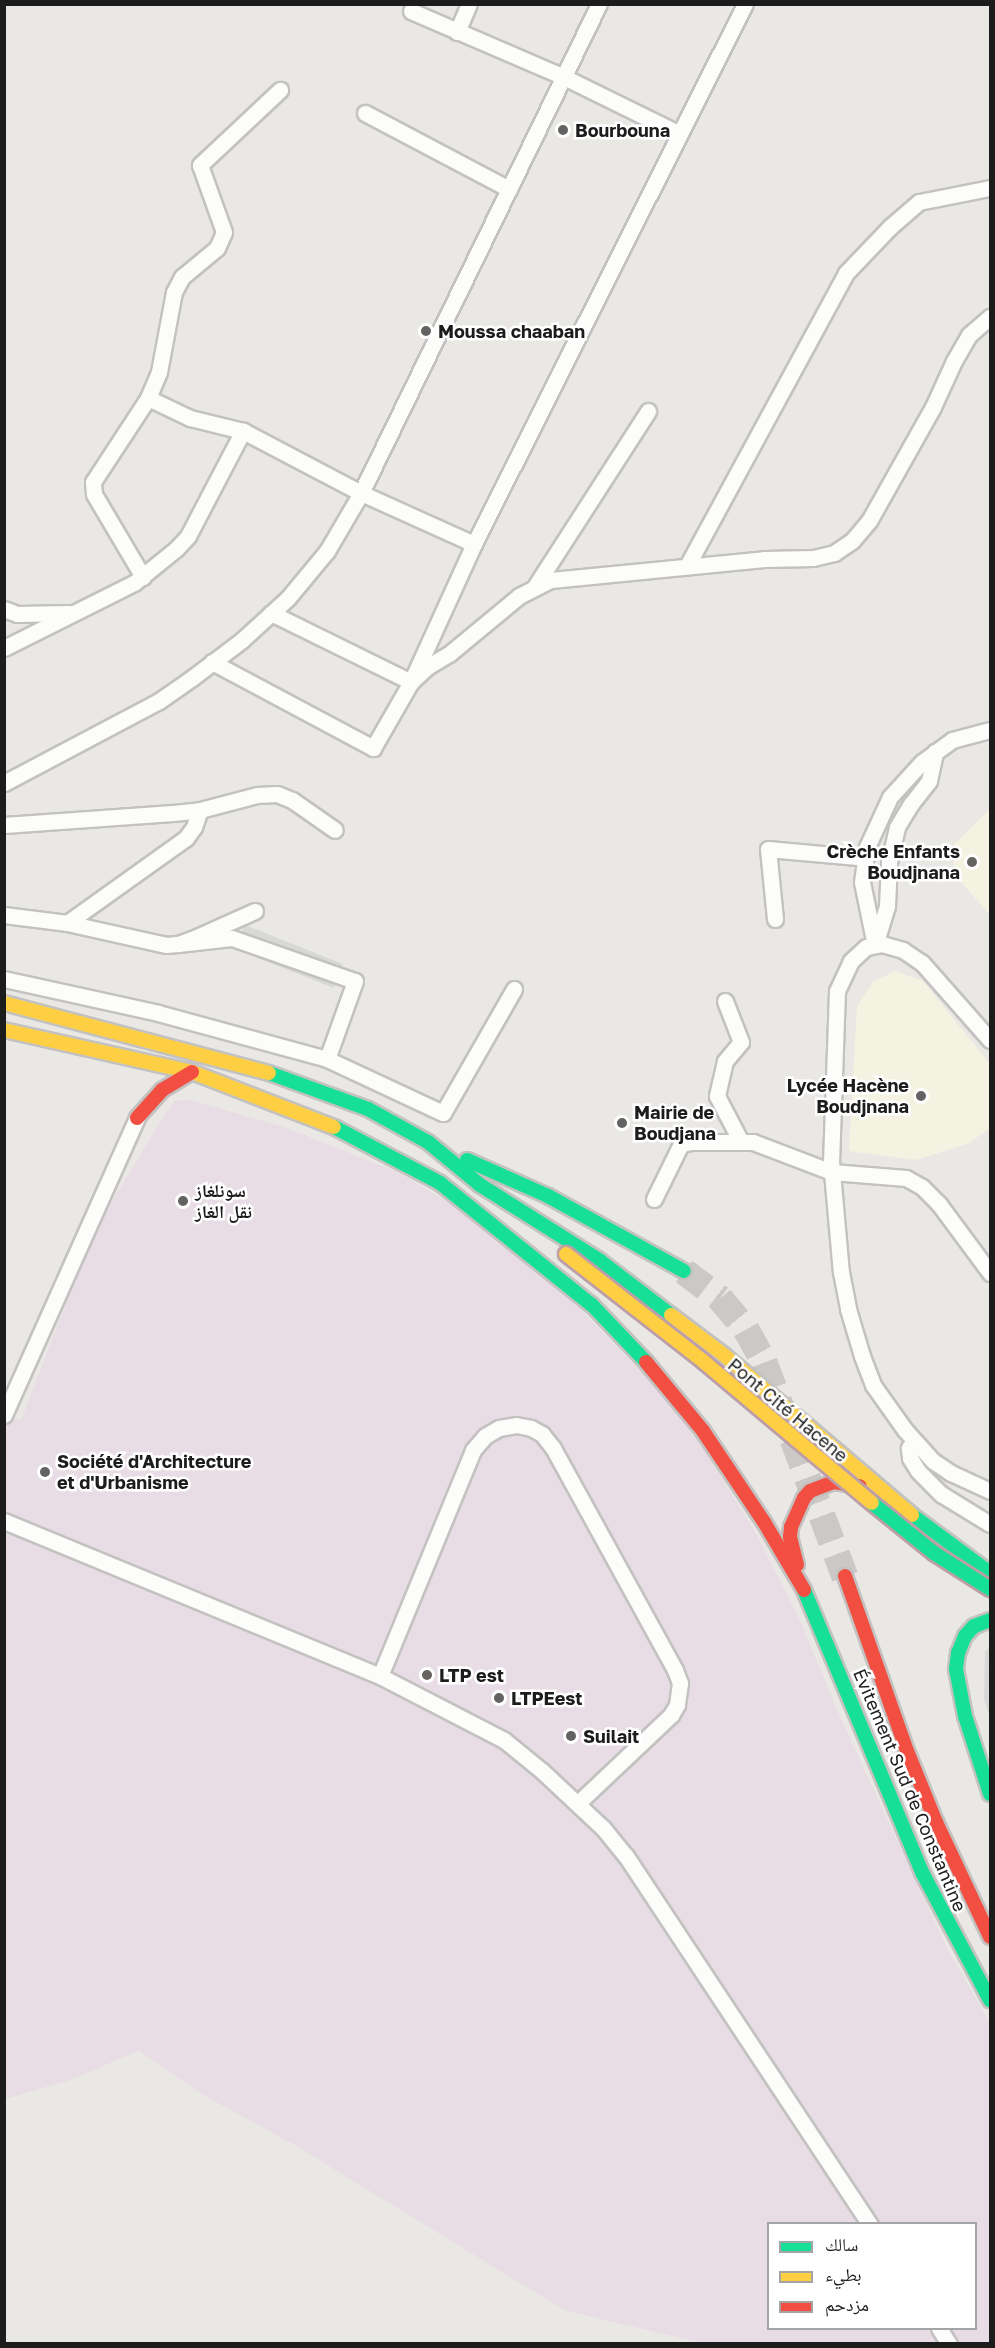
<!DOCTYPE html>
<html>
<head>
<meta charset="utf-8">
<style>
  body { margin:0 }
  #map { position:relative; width:995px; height:2348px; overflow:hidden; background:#eae8e5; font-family:"Golos Text","Noto Naskh Arabic",sans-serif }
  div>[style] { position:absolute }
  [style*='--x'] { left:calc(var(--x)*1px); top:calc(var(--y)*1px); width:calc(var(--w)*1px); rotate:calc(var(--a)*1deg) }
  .residential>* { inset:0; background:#d9d8d6 }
  .industrial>* { inset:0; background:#e8dde4 }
  .education>* { inset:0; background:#f4f2e0 }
  .religious>* { inset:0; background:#d8d8d6 }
  .highway-tunnel>* { height:27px; margin-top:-13.5px; transform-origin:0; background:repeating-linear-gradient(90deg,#cbc9c7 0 27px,transparent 0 41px) }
  .roads { filter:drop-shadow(2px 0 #c3c2c1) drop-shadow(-2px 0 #c3c2c1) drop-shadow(0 2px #c3c2c1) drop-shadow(0 -2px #c3c2c1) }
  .street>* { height:15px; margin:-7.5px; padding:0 7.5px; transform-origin:7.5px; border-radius:7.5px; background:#fcfcfb }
  .fast>* { height:14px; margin:-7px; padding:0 7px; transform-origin:7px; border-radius:7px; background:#16e098 }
  .slow>* { height:14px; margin:-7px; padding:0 7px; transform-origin:7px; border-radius:7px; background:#ffcf43 }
  .jam>* { height:14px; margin:-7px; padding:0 7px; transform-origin:7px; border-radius:7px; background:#f24e42 }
  .bridges { filter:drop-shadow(2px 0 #bd9ea8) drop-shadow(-2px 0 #bd9ea8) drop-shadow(0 2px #bd9ea8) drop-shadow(0 -2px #bd9ea8) }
  .fast-bridge>* { height:14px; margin:-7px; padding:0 7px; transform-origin:7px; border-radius:7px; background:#16e098 }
  .slow-bridge>* { height:14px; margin:-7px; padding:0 7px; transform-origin:7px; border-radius:7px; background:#ffcf43 }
  .dots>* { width:16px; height:16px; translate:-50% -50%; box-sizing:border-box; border:3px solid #fff; border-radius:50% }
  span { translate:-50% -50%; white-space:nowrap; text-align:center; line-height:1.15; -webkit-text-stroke:5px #fff; paint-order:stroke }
  .poi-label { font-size:18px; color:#1c1c1c; font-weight:700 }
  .left { translate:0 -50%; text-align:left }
  .right { translate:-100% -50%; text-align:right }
  .street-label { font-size:18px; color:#1c1c1c }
  .frame { position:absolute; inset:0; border:6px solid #1c1c1c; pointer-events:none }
  .legend { position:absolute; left:767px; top:2222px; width:210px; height:108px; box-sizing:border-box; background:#fff; border:2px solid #a4a4a4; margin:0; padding:8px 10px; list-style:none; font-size:18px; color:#1c1c1c }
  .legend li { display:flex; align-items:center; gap:12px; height:30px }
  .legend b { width:30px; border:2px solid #a4a4a4 }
</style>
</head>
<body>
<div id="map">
  <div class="residential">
    <i style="clip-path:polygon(990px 1647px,990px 1718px,984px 1699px,985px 1651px)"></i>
  </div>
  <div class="industrial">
    <i style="clip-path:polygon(evenodd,191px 1100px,287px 1128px,398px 1172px,479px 1221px,580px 1309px,646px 1377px,701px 1445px,757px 1535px,801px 1623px,837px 1710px,947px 1948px,990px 2023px,990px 2343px,701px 2343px,564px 2310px,293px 2144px,203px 2095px,139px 2051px,67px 2081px,5px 2099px,5px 1415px,21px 1420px,94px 1231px,166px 1112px,175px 1101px,191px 1100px,768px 2224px,976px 2224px,976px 2328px,768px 2328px,768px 2224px)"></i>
  </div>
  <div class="education">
    <i style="clip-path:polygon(987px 812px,990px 812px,990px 915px,956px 876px,951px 848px)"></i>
    <i style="clip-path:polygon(895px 971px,923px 981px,990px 1064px,990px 1128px,969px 1143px,916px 1160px,849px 1151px,857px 1006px,873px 982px)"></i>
  </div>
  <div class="religious">
    <i style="clip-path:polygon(245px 925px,343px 964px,334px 988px,235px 949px)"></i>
  </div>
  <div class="highway-tunnel">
    <i style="--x:684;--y:1271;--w:45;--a:36.9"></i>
    <i style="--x:720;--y:1298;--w:40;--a:50"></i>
    <i style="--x:746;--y:1329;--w:38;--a:61"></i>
    <i style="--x:764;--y:1362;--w:229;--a:69.3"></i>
  </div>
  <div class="roads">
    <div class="street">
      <i style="--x:411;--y:11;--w:167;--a:23.3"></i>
      <i style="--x:564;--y:77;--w:129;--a:26.2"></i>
      <i style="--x:457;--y:32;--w:30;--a:-67"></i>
      <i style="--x:365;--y:113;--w:163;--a:27.8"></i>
      <i style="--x:148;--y:398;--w:47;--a:25.5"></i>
      <i style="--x:190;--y:418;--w:55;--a:13.8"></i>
      <i style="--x:687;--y:566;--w:333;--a:-61.5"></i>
      <i style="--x:846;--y:273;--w:64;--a:-46.3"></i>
      <i style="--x:890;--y:227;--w:38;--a:-41"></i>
      <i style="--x:919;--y:202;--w:72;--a:-11.2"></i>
      <i style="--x:143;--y:577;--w:96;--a:-120.6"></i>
      <i style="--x:94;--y:494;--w:12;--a:-95"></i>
      <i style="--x:93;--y:482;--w:100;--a:-56.8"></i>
      <i style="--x:148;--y:398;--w:28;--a:-67"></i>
      <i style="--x:159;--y:372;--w:81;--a:-79.4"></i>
      <i style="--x:174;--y:292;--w:17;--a:-62"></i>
      <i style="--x:182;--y:277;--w:45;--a:-39.6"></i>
      <i style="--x:217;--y:248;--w:17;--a:-66"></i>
      <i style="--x:224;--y:232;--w:71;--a:-109.7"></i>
      <i style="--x:200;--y:165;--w:110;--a:-43.2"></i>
      <i style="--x:536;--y:585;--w:207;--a:-57.2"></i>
      <i style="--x:4;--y:609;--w:14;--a:21"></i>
      <i style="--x:17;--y:614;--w:52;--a:-1.1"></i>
      <i style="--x:271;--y:613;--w:156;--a:26.2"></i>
      <i style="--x:411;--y:682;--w:22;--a:-43"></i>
      <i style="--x:427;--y:667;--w:26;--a:-31"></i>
      <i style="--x:449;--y:654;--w:91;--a:-39.6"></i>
      <i style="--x:519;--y:596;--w:36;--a:-27"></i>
      <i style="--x:551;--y:580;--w:214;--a:-5.6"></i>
      <i style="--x:764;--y:559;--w:49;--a:-1.2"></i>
      <i style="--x:813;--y:558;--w:22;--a:-13"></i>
      <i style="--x:834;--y:553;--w:22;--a:-34"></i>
      <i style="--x:852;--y:541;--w:26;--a:-50"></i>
      <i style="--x:869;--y:521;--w:131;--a:-60.7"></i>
      <i style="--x:933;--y:407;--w:51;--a:-65.5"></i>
      <i style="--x:954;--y:361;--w:30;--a:-60"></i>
      <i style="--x:969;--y:335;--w:28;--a:-41"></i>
      <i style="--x:4;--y:648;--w:145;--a:-26.6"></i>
      <i style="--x:134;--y:583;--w:54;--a:-39"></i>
      <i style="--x:176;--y:549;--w:18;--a:-47"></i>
      <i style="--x:188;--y:536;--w:119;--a:-62.4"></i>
      <i style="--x:243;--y:431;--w:133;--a:27.7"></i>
      <i style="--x:361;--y:493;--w:124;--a:24.3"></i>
      <i style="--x:212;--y:662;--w:183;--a:28.1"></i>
      <i style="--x:373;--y:748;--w:76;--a:-60.1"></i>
      <i style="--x:411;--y:682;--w:152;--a:-65.5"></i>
      <i style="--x:474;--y:544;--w:604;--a:-63.35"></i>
      <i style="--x:4;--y:783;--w:175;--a:-27.9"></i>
      <i style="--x:159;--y:701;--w:40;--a:-34.9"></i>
      <i style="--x:192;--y:678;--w:63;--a:-37.2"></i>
      <i style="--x:242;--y:640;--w:62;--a:-42.4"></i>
      <i style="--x:288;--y:598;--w:61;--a:-50.3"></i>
      <i style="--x:327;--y:551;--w:67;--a:-59.6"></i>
      <i style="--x:361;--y:493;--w:544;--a:-64.05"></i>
      <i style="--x:4;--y:825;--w:169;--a:-4.1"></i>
      <i style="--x:173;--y:813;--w:27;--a:-6"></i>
      <i style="--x:200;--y:810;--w:59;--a:-14.7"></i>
      <i style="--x:257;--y:795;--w:20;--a:-3"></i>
      <i style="--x:277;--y:794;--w:16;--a:22"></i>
      <i style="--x:292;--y:800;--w:52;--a:34.9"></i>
      <i style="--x:4;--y:915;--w:64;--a:7.2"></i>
      <i style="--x:67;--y:923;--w:101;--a:12.5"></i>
      <i style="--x:166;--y:945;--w:12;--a:-5"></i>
      <i style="--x:178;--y:944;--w:15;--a:-20"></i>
      <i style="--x:192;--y:939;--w:69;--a:-24"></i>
      <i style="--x:775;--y:919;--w:70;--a:-95.7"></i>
      <i style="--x:768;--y:849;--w:98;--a:5.2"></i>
      <i style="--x:67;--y:923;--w:146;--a:-35.5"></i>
      <i style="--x:186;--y:838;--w:14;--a:-54"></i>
      <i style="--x:194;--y:827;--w:18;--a:-71"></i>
      <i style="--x:876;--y:942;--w:38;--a:-73"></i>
      <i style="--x:887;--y:906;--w:44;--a:-87.4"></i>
      <i style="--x:889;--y:862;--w:36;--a:-77"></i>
      <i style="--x:897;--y:827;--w:27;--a:-59"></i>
      <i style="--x:911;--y:804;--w:29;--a:-52"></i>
      <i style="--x:929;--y:781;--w:30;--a:-78"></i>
      <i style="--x:178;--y:944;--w:54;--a:-6.3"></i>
      <i style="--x:232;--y:938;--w:130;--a:19.3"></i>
      <i style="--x:355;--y:981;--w:83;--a:109.7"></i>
      <i style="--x:875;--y:945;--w:64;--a:-101.7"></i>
      <i style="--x:862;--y:882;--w:35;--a:-82"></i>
      <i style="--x:867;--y:847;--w:55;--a:-65.3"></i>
      <i style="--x:890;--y:797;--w:47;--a:-47.6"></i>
      <i style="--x:922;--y:762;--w:37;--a:-36"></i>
      <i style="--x:952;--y:740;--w:39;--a:-15"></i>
      <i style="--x:4;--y:979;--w:158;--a:12.4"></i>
      <i style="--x:158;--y:1013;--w:175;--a:15.2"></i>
      <i style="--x:327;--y:1059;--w:128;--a:25"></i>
      <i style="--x:443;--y:1113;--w:143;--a:-60.2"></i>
      <i style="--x:725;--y:1001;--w:44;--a:68.7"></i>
      <i style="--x:741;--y:1042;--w:25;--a:130"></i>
      <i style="--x:725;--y:1061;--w:36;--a:103"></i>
      <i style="--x:717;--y:1096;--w:52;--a:62.4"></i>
      <i style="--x:990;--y:1040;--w:103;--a:-131.4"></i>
      <i style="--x:922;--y:963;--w:23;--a:-146"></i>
      <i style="--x:903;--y:950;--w:22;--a:-164"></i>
      <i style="--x:882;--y:944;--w:16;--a:169"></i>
      <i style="--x:866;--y:947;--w:21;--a:137"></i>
      <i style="--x:851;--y:961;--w:33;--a:115"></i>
      <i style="--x:837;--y:991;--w:170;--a:92"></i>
      <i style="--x:831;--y:1161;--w:111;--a:84.9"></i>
      <i style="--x:841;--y:1272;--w:38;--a:79"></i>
      <i style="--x:848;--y:1309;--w:49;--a:73.4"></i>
      <i style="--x:862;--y:1356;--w:31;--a:69"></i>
      <i style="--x:873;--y:1385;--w:55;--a:54.6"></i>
      <i style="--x:905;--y:1430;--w:42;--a:47.9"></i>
      <i style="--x:933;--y:1461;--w:22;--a:34"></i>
      <i style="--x:951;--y:1473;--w:43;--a:24.8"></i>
      <i style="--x:654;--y:1199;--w:61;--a:-63.9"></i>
      <i style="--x:681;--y:1144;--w:10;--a:-11"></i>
      <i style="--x:691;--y:1142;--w:62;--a:0"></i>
      <i style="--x:753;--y:1142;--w:85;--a:20.8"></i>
      <i style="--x:832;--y:1172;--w:74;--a:4.6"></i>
      <i style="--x:906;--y:1178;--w:18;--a:29"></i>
      <i style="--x:922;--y:1187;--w:24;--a:45"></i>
      <i style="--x:939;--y:1204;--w:86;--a:53.5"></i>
      <i style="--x:4;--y:1415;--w:325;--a:-65.9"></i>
      <i style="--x:914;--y:1441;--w:9;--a:126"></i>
      <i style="--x:909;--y:1448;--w:10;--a:84"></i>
      <i style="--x:910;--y:1458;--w:15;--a:58"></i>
      <i style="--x:918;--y:1471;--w:33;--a:45"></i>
      <i style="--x:941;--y:1494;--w:57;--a:31.5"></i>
      <i style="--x:4;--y:1521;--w:407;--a:22.4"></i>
      <i style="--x:380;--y:1676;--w:140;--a:27.3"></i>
      <i style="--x:504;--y:1740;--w:49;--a:39.2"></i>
      <i style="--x:542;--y:1771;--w:83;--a:43.1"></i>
      <i style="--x:603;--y:1828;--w:36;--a:51"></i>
      <i style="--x:626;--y:1856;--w:442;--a:56.5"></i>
      <i style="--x:380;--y:1676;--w:244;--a:-67.6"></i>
      <i style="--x:473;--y:1450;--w:18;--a:-49"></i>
      <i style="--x:485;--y:1436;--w:16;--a:-30"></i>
      <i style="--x:499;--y:1428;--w:17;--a:-10"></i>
      <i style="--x:516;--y:1425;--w:15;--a:11"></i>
      <i style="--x:531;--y:1428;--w:13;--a:29"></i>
      <i style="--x:542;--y:1434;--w:18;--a:52"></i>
      <i style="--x:553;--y:1448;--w:253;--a:61.2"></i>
      <i style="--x:675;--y:1670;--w:14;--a:69"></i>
      <i style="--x:680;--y:1683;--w:22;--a:98"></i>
      <i style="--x:677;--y:1705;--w:12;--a:121"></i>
      <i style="--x:671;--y:1715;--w:128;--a:136.6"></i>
      <i style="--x:939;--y:2328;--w:19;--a:58"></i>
    </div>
    <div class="fast">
      <i style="--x:269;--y:1073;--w:105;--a:20"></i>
      <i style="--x:368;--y:1109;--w:68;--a:28.8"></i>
      <i style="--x:428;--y:1142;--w:67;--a:39.6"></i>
      <i style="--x:480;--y:1185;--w:141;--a:32.2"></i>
      <i style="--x:599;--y:1260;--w:91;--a:37.4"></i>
      <i style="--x:334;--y:1127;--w:120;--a:27.8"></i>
      <i style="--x:440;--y:1183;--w:195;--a:38.8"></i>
      <i style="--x:592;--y:1305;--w:79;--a:46.5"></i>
      <i style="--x:467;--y:1160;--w:89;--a:24"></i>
      <i style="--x:548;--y:1196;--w:155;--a:28.9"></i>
      <i style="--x:912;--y:1515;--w:97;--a:36.6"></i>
      <i style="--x:804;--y:1590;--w:308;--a:67.3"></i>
      <i style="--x:923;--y:1874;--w:143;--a:62"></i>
      <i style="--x:990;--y:1620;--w:17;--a:159"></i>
      <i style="--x:974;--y:1626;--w:13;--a:132"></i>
      <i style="--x:965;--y:1636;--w:18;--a:112"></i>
      <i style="--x:958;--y:1653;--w:16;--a:97"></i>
      <i style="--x:956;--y:1669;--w:48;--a:79.2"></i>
      <i style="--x:965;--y:1716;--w:82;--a:72.2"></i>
    </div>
    <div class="slow">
      <i style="--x:4;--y:1003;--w:274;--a:14.8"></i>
      <i style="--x:4;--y:1030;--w:193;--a:12.6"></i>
      <i style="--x:192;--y:1072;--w:152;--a:21.2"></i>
      <i style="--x:671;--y:1315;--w:66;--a:37"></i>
      <i style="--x:724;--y:1355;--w:247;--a:40.4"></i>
    </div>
    <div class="jam">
      <i style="--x:137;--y:1118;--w:38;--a:-48"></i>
      <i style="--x:162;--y:1090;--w:35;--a:-31"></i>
      <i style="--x:646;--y:1362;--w:89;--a:50.4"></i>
      <i style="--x:703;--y:1431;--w:110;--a:56.2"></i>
      <i style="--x:764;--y:1522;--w:79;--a:59.5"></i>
      <i style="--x:797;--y:1565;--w:29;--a:-104"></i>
      <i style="--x:790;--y:1537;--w:10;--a:-84"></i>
      <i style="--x:791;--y:1527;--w:32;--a:-66"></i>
      <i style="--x:804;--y:1498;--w:9;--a:-49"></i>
      <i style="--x:810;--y:1491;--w:26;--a:-21"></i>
      <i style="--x:834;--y:1482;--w:26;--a:9"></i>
      <i style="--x:845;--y:1576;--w:186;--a:70.5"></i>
      <i style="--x:907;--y:1751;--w:77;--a:67.8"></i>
      <i style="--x:936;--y:1822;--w:127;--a:64.8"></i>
    </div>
  </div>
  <div class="bridges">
    <div class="fast-bridge">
      <i style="--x:872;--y:1503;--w:80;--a:38.9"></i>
      <i style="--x:934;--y:1553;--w:67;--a:32.7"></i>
    </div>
    <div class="slow-bridge">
      <i style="--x:566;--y:1254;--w:175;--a:38"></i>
      <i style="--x:704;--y:1362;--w:219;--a:40"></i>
    </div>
  </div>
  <div class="dots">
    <i style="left:563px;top:130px;background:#646362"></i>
    <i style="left:426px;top:331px;background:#646362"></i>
    <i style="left:972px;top:862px;background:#646362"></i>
    <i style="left:921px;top:1096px;background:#646362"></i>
    <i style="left:622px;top:1123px;background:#646362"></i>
    <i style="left:183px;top:1201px;background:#646362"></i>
    <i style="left:45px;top:1472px;background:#646362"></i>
    <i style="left:427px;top:1675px;background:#646362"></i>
    <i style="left:499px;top:1698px;background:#646362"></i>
    <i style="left:571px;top:1736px;background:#646362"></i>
  </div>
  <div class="poi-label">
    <span class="left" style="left:575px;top:130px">Bourbouna</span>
    <span class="left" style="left:438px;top:331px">Moussa chaaban</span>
    <span class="right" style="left:960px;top:862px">Crèche Enfants<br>Boudjnana</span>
    <span class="right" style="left:909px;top:1096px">Lycée Hacène<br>Boudjnana</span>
    <span class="left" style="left:634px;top:1123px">Mairie de<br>Boudjana</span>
    <span class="left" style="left:195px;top:1201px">سونلغاز<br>نقل الغاز</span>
    <span class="left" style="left:57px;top:1472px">Société d'Architecture<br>et d'Urbanisme</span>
    <span class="left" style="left:439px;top:1675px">LTP est</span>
    <span class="left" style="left:511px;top:1698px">LTPEest</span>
    <span class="left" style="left:583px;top:1736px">Suilait</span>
  </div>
  <div class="street-label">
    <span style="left:788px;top:1410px;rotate:40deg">Pont Cité Hacene</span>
    <span style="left:910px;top:1790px;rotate:67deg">Évitement Sud de Constantine</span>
  </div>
  <div class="frame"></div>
  <ul class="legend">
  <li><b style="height:8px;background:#16e098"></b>سالك</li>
  <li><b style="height:8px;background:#ffcf43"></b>بطيء</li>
  <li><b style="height:8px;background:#f24e42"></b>مزدحم</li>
  </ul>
</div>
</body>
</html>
